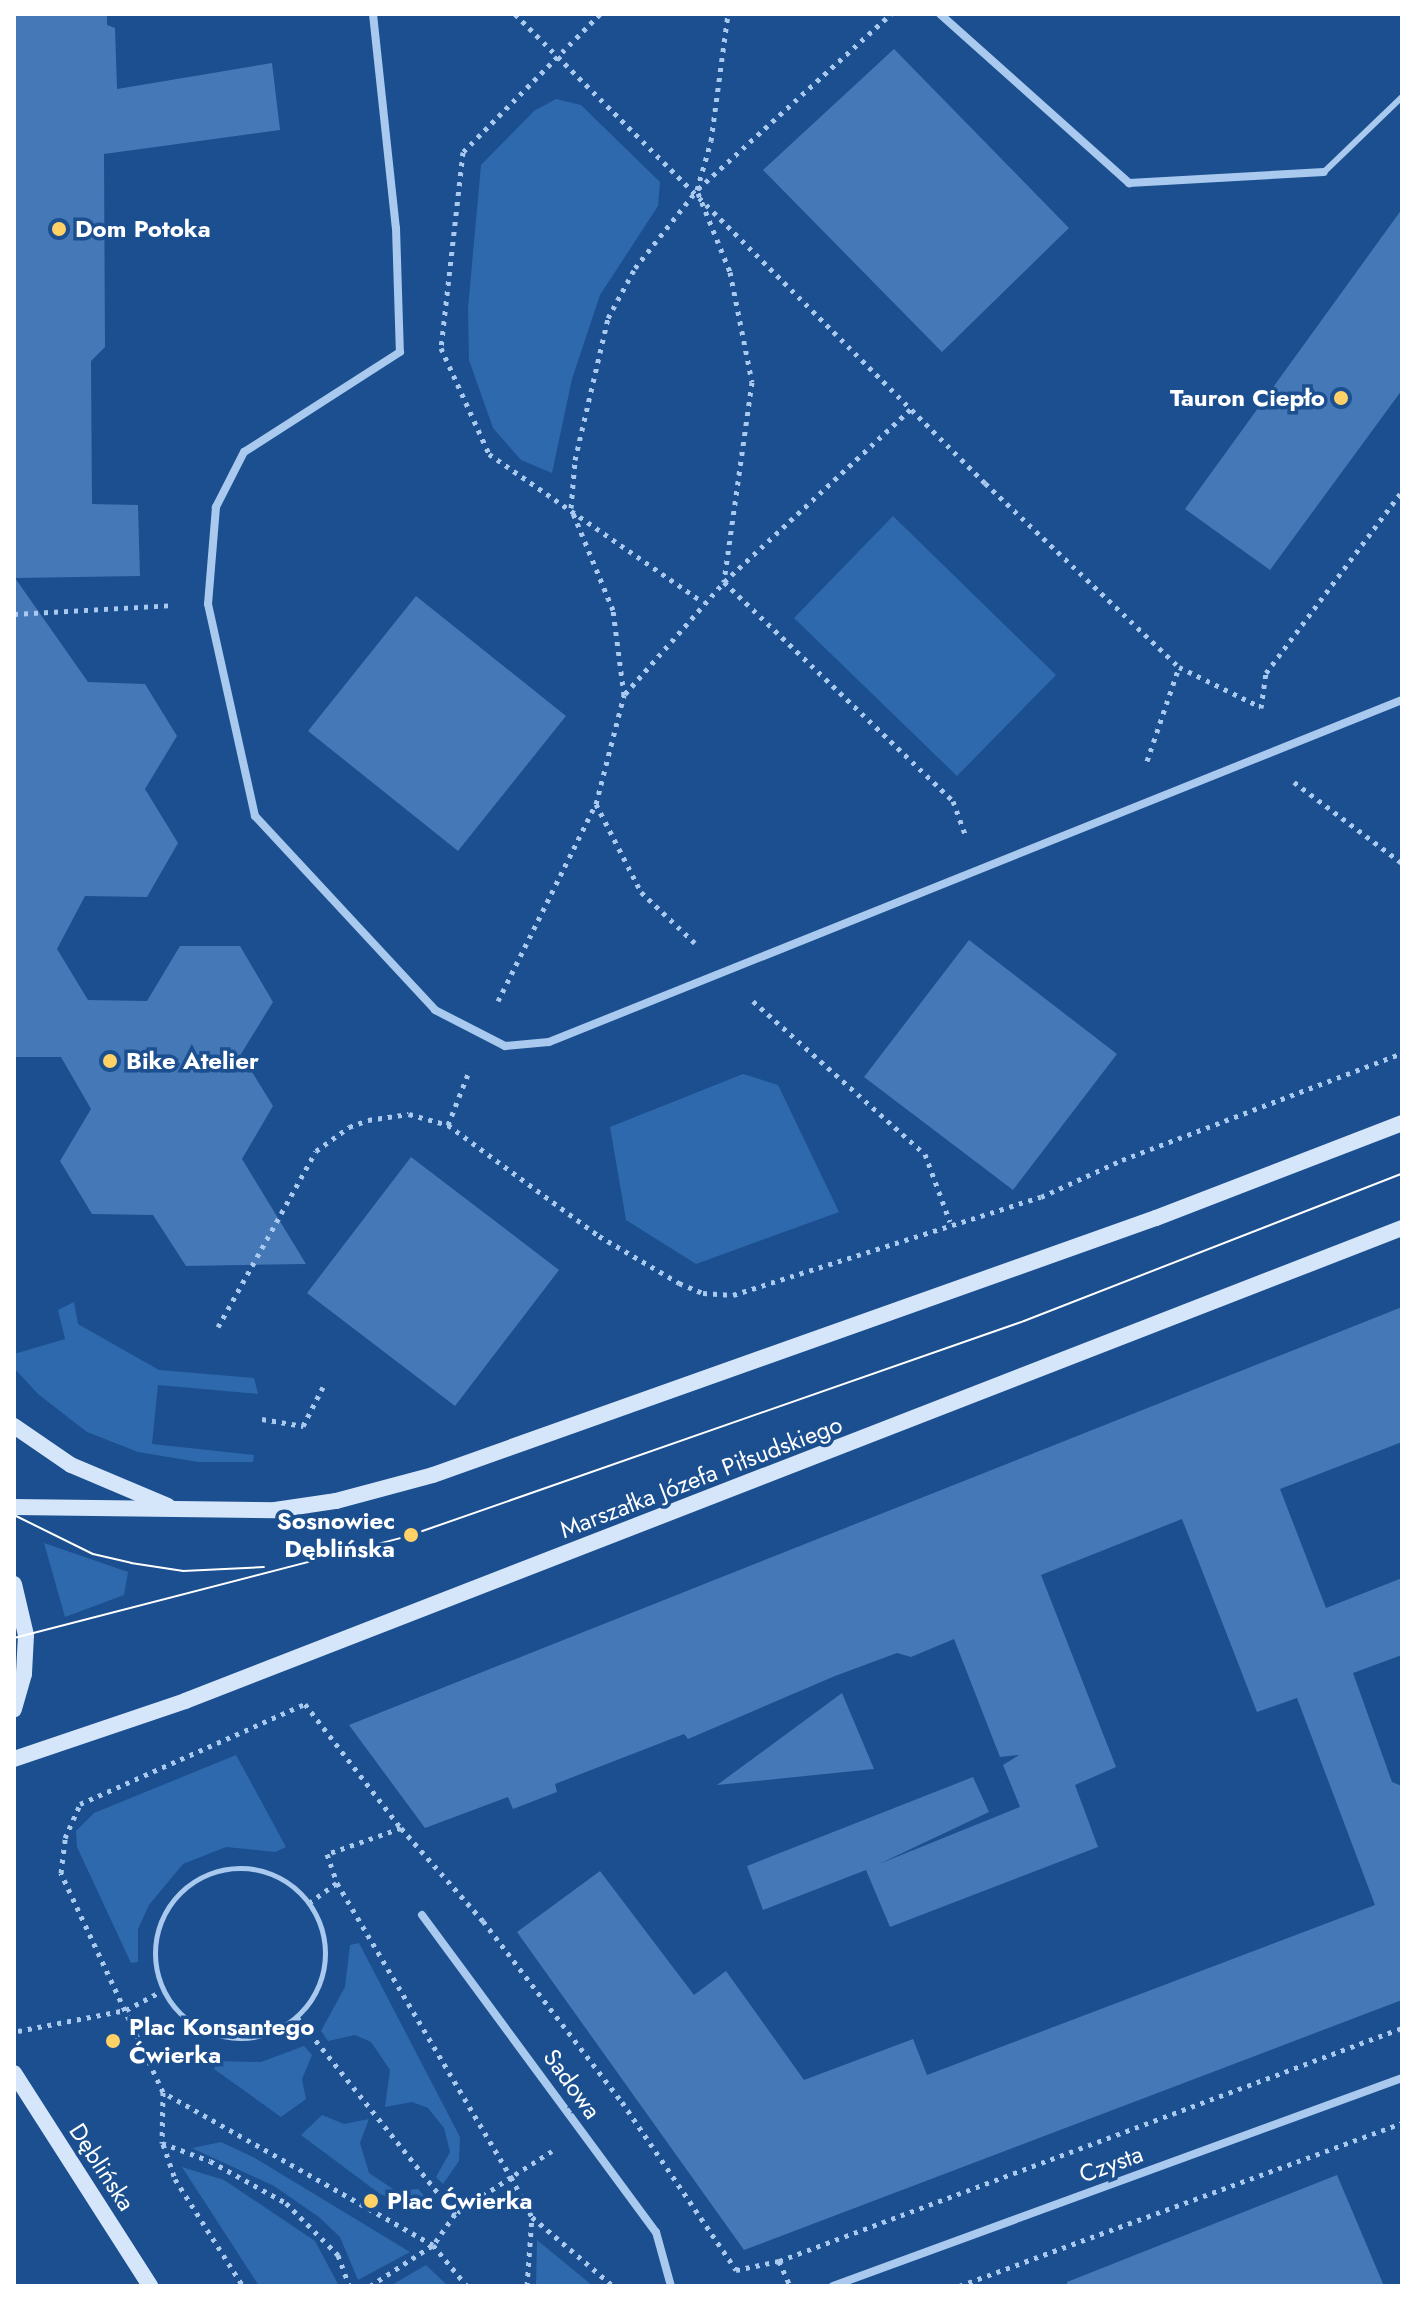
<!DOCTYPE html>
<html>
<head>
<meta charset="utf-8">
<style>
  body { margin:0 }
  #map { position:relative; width:1416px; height:2300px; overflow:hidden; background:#1b4f8f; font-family:Jost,sans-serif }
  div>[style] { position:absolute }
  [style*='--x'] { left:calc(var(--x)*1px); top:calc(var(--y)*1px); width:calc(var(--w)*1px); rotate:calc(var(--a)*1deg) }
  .green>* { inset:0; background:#2e69ad }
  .building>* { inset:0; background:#4478b7 }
  .path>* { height:5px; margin-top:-2.5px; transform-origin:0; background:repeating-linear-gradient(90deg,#a9c9ee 0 4px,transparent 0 10px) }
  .path>.ring { margin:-2.5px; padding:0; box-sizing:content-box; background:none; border:5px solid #a9c9ee; border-radius:50% }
  .lane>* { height:6px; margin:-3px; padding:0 3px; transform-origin:3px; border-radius:3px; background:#a9c9ee }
  .street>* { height:8px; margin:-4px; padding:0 4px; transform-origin:4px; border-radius:4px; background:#a9c9ee }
  .secondary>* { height:16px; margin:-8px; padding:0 8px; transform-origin:8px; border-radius:8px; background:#d6e6fa }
  .tram>* { height:2px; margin:-1px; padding:0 1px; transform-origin:1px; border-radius:1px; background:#fff }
  .dots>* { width:22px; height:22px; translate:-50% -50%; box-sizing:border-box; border:4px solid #1b4f8f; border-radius:50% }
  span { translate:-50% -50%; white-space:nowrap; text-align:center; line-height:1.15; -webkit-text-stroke:7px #1b4f8f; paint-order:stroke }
  .poi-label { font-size:24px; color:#fff; font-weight:700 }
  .left { translate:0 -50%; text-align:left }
  .right { translate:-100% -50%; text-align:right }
  .street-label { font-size:24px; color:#fff }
  .frame { position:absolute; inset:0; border:16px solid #fff; pointer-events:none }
</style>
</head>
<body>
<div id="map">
  <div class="green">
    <i style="clip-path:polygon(556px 99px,581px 105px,660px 182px,658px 206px,600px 295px,572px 379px,552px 473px,521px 460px,493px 428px,469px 360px,468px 308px,481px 165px,534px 111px)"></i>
    <i style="clip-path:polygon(893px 516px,1056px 675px,957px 776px,794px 618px)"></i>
    <i style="clip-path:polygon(743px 1074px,778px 1085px,839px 1212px,696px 1264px,626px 1220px,610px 1127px)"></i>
    <i style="clip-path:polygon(74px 1302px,78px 1324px,159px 1370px,254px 1378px,258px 1394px,158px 1385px,152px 1444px,254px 1455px,253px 1462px,198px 1462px,138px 1452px,87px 1432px,38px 1394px,14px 1368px,14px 1354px,65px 1339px,58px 1310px)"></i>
    <i style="clip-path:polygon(44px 1543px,128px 1572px,124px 1595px,65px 1617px)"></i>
    <i style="clip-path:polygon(236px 1755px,286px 1847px,275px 1852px,226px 1847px,183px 1864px,149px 1905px,138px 1929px,138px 1962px,131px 1963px,77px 1847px,76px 1831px,94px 1813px)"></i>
    <i style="clip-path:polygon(359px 1943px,460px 2137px,459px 2161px,443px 2184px,436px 2177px,450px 2152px,444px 2128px,428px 2108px,412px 2102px,385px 2107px,390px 2070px,371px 2042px,355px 2035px,328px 2041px,321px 2031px,345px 1987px,350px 1945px)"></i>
    <i style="clip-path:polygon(304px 2046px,312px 2055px,302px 2079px,306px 2099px,281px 2117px,214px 2069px,218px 2061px,261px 2062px)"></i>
    <i style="clip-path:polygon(322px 2115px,344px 2124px,369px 2119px,360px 2143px,369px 2173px,396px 2191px,418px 2189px,426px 2198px,401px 2202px,380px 2194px,301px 2135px)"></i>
    <i style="clip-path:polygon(221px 2142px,253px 2157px,410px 2252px,358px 2280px,340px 2237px,319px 2217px,274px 2186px,192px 2148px)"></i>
    <i style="clip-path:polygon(182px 2167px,224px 2180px,315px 2241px,339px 2286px,259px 2286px)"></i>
    <i style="clip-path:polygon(537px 2240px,593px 2286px,536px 2286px)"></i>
    <i style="clip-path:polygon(426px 2265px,448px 2286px,390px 2286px)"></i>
  </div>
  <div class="building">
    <i style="clip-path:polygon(14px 14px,107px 14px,107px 25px,115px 28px,117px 89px,272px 63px,280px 130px,104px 154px,105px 347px,91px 361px,92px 504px,138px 505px,140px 576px,15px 578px,88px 682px,145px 684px,177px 736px,145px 789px,178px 843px,147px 897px,85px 896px,57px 949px,88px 1000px,147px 1001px,180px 946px,240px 946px,273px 1002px,241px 1054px,273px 1106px,242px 1159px,306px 1264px,186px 1266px,153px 1215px,92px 1214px,60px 1161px,91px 1109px,61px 1057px,14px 1057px)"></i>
    <i style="clip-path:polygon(894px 49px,1069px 228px,942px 352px,763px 170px)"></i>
    <i style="clip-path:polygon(1402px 209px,1402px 390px,1270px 570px,1185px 509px)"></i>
    <i style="clip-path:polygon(416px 596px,566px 716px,458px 851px,308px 731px)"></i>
    <i style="clip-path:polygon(969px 940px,1117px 1054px,1013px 1190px,864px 1077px)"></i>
    <i style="clip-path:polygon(411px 1157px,559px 1270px,455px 1406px,307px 1293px)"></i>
    <i style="clip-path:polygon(1402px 1307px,1402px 1442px,1280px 1489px,1326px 1608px,1402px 1578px,1402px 1655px,1353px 1673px,1392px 1782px,1402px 1786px,1402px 2000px,744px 2250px,517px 1932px,600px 1871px,694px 1995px,726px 1971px,804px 2080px,913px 2039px,927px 2075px,1375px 1905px,1297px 1698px,1257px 1712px,1182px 1519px,1041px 1575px,1116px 1767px,1075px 1785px,1098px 1847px,890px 1927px,866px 1870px,763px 1910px,747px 1866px,973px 1777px,989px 1812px,879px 1864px,1020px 1807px,1003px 1765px,1019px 1755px,1000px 1757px,954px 1639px,911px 1657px,897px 1653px,835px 1676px,688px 1739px,684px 1734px,555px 1784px,557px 1792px,513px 1809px,508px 1797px,425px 1828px,349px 1725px)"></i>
    <i style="clip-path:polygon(842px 1693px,874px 1769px,717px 1785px)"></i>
    <i style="clip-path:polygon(1337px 2175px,1384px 2286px,1067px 2286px,1067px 2282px)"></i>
  </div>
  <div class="path">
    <i style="--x:515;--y:14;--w:664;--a:44.94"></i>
    <i style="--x:985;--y:483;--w:267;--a:43.5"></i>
    <i style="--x:1179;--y:667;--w:91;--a:26"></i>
    <i style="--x:600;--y:14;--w:194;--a:134.8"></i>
    <i style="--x:463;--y:152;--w:197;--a:96.4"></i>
    <i style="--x:441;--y:348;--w:116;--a:65.6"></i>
    <i style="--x:489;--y:454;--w:260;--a:34.7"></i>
    <i style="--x:698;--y:189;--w:261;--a:-42.2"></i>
    <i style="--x:698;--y:193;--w:85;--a:67.9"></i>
    <i style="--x:730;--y:272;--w:112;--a:78.7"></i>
    <i style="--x:752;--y:382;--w:202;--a:98"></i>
    <i style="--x:724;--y:582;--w:317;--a:43.7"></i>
    <i style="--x:953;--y:801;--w:37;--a:70"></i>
    <i style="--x:14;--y:614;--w:159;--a:-3.2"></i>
    <i style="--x:625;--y:694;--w:149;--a:-48.5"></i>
    <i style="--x:724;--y:582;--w:256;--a:-42.8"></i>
    <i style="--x:1261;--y:708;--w:35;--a:-82"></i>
    <i style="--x:1266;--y:673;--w:227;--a:-53.2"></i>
    <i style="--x:1147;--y:761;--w:99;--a:-71.2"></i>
    <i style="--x:1294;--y:782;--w:135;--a:36.9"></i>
    <i style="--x:596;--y:804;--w:99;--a:62.9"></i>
    <i style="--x:641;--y:892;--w:74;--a:43.4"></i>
    <i style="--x:498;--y:1001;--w:220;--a:-63.6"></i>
    <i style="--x:596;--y:804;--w:113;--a:-75.6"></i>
    <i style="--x:624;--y:695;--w:86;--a:-97.4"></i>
    <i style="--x:613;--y:610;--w:110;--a:-112.4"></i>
    <i style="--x:571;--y:508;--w:48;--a:-85.2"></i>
    <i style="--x:575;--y:460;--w:146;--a:-76.9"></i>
    <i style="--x:608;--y:318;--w:57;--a:-61.6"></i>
    <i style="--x:635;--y:268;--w:100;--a:-51.5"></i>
    <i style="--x:697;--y:190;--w:51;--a:-74.1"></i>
    <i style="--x:711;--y:141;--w:128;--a:-82.4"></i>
    <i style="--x:753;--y:1001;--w:230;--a:41.7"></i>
    <i style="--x:925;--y:1154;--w:72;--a:69.8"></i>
    <i style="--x:448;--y:1125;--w:60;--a:-68.6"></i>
    <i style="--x:218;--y:1327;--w:201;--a:-60.9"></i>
    <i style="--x:316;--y:1151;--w:41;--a:-36"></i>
    <i style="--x:349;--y:1127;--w:20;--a:-20"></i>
    <i style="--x:368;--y:1120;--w:41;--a:-8.3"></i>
    <i style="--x:409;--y:1114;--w:41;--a:15.8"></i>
    <i style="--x:448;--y:1125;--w:187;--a:36.3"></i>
    <i style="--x:599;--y:1236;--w:93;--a:30.4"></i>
    <i style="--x:679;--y:1283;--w:26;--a:23"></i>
    <i style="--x:703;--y:1293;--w:30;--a:4"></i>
    <i style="--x:733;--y:1295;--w:323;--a:-17.7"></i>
    <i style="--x:1041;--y:1197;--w:89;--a:-24.6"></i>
    <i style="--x:1122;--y:1160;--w:300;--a:-20.9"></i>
    <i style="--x:262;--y:1419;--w:42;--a:9.7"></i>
    <i style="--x:303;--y:1426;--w:44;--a:-62.9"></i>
    <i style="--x:305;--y:1704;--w:157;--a:52.3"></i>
    <i style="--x:401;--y:1828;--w:78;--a:160.6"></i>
    <i style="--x:327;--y:1854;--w:31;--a:71"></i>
    <i style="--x:337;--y:1883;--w:342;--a:59.4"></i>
    <i style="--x:511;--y:2177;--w:67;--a:146.5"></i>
    <i style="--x:455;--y:2214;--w:38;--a:125"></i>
    <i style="--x:433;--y:2245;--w:310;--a:-150.5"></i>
    <i style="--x:163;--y:2092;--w:242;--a:-115"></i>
    <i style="--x:61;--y:1873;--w:35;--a:-83"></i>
    <i style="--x:65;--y:1838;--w:37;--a:-66"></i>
    <i style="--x:80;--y:1804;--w:246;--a:-24"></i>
    <i style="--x:401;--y:1828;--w:124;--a:48.6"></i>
    <i style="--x:483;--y:1921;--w:228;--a:52.5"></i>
    <i style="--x:622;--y:2102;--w:203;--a:55.8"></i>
    <i style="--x:736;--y:2270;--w:44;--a:-11.8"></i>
    <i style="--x:779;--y:2261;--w:27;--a:66"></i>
    <i class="ring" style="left:155px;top:1868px;width:165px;height:165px"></i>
    <i style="--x:309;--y:1903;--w:34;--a:-36"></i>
    <i style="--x:297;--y:2017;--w:253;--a:51.3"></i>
    <i style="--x:18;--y:2031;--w:110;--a:-11"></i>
    <i style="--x:126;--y:2010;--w:40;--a:-28"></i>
    <i style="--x:163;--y:2092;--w:51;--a:91.1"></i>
    <i style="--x:162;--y:2143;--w:51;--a:20.6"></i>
    <i style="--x:210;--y:2161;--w:87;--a:28.9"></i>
    <i style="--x:286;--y:2203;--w:74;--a:45"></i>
    <i style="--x:338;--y:2255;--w:33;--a:70"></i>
    <i style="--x:163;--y:2144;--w:37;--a:71"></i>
    <i style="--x:175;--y:2179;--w:127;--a:57.6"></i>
    <i style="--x:552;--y:2151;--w:49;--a:147.6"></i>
    <i style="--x:511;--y:2177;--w:45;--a:62.3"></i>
    <i style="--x:532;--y:2217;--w:106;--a:40.4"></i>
    <i style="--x:779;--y:2261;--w:665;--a:-20.51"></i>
    <i style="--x:370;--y:2286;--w:75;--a:-33.1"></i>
    <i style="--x:433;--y:2245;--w:53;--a:50.3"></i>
    <i style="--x:527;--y:2286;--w:69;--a:-85.9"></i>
    <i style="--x:959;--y:2286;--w:472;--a:-20.2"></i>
  </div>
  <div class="lane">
    <i style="--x:1324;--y:172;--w:108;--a:-43.9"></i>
  </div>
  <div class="street">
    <i style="--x:373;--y:14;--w:215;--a:83.9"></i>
    <i style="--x:396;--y:228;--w:124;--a:88.2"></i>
    <i style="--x:400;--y:352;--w:185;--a:147.3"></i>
    <i style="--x:244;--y:452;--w:62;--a:117"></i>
    <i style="--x:216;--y:507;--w:97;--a:94.7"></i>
    <i style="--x:208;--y:604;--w:217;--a:77.5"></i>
    <i style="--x:255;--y:816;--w:265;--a:47.1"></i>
    <i style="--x:435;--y:1010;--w:79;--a:27.2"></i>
    <i style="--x:505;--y:1046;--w:44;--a:-5.2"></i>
    <i style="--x:549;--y:1042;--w:919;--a:-21.85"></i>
    <i style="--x:940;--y:14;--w:254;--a:41.8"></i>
    <i style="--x:1129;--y:183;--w:195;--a:-3.2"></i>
    <i style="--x:422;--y:1915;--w:394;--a:53.6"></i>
    <i style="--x:656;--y:2232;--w:56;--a:74.5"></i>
    <i style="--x:833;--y:2286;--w:606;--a:-20.08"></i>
  </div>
  <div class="secondary">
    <i style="--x:14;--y:1426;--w:69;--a:34.4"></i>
    <i style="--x:71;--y:1465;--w:105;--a:22.9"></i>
    <i style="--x:14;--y:1507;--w:261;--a:0.7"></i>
    <i style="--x:275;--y:1510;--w:62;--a:-8.4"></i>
    <i style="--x:336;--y:1501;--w:100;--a:-15"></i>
    <i style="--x:433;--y:1475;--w:767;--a:-19.57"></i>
    <i style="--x:1156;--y:1218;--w:264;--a:-21.1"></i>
    <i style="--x:14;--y:1584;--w:52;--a:76.8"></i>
    <i style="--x:26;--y:1635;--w:39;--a:93"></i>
    <i style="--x:24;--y:1674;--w:37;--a:106"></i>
    <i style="--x:14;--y:1759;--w:181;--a:-18.7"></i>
    <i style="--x:185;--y:1701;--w:1306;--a:-21.24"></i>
    <i style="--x:14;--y:2073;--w:253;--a:57.4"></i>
  </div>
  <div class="tram">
    <i style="--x:14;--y:1515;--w:88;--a:26.3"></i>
    <i style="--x:93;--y:1554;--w:39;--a:13"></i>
    <i style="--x:131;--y:1563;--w:53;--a:8.7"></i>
    <i style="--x:183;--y:1571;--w:81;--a:-2.8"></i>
    <i style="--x:14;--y:1638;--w:410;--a:-14.5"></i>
    <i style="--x:411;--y:1535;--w:649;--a:-19.24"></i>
    <i style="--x:1024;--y:1321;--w:406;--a:-21.3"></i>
  </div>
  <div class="dots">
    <i style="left:59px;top:229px;background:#ffd166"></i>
    <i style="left:1341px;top:398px;background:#ffd166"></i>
    <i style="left:110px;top:1061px;background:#ffd166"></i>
    <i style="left:411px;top:1535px;background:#ffd166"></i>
    <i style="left:113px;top:2041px;background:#ffd166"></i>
    <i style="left:371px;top:2201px;background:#ffd166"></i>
  </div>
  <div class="poi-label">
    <span class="left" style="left:75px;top:229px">Dom Potoka</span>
    <span class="right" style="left:1325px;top:398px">Tauron Ciepło</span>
    <span class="left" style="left:126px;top:1061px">Bike Atelier</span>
    <span class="right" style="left:395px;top:1535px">Sosnowiec<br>Dęblińska</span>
    <span class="left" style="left:129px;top:2041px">Plac Konsantego<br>Ćwierka</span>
    <span class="left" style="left:387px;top:2201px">Plac Ćwierka</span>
  </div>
  <div class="street-label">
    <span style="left:701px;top:1477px;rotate:-21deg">Marszałka Józefa Piłsudskiego</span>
    <span style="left:572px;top:2084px;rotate:54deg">Sadowa</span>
    <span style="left:1111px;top:2164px;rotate:-20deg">Czysta</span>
    <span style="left:102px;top:2167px;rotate:57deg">Dęblińska</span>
  </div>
  <div class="frame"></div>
</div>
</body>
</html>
